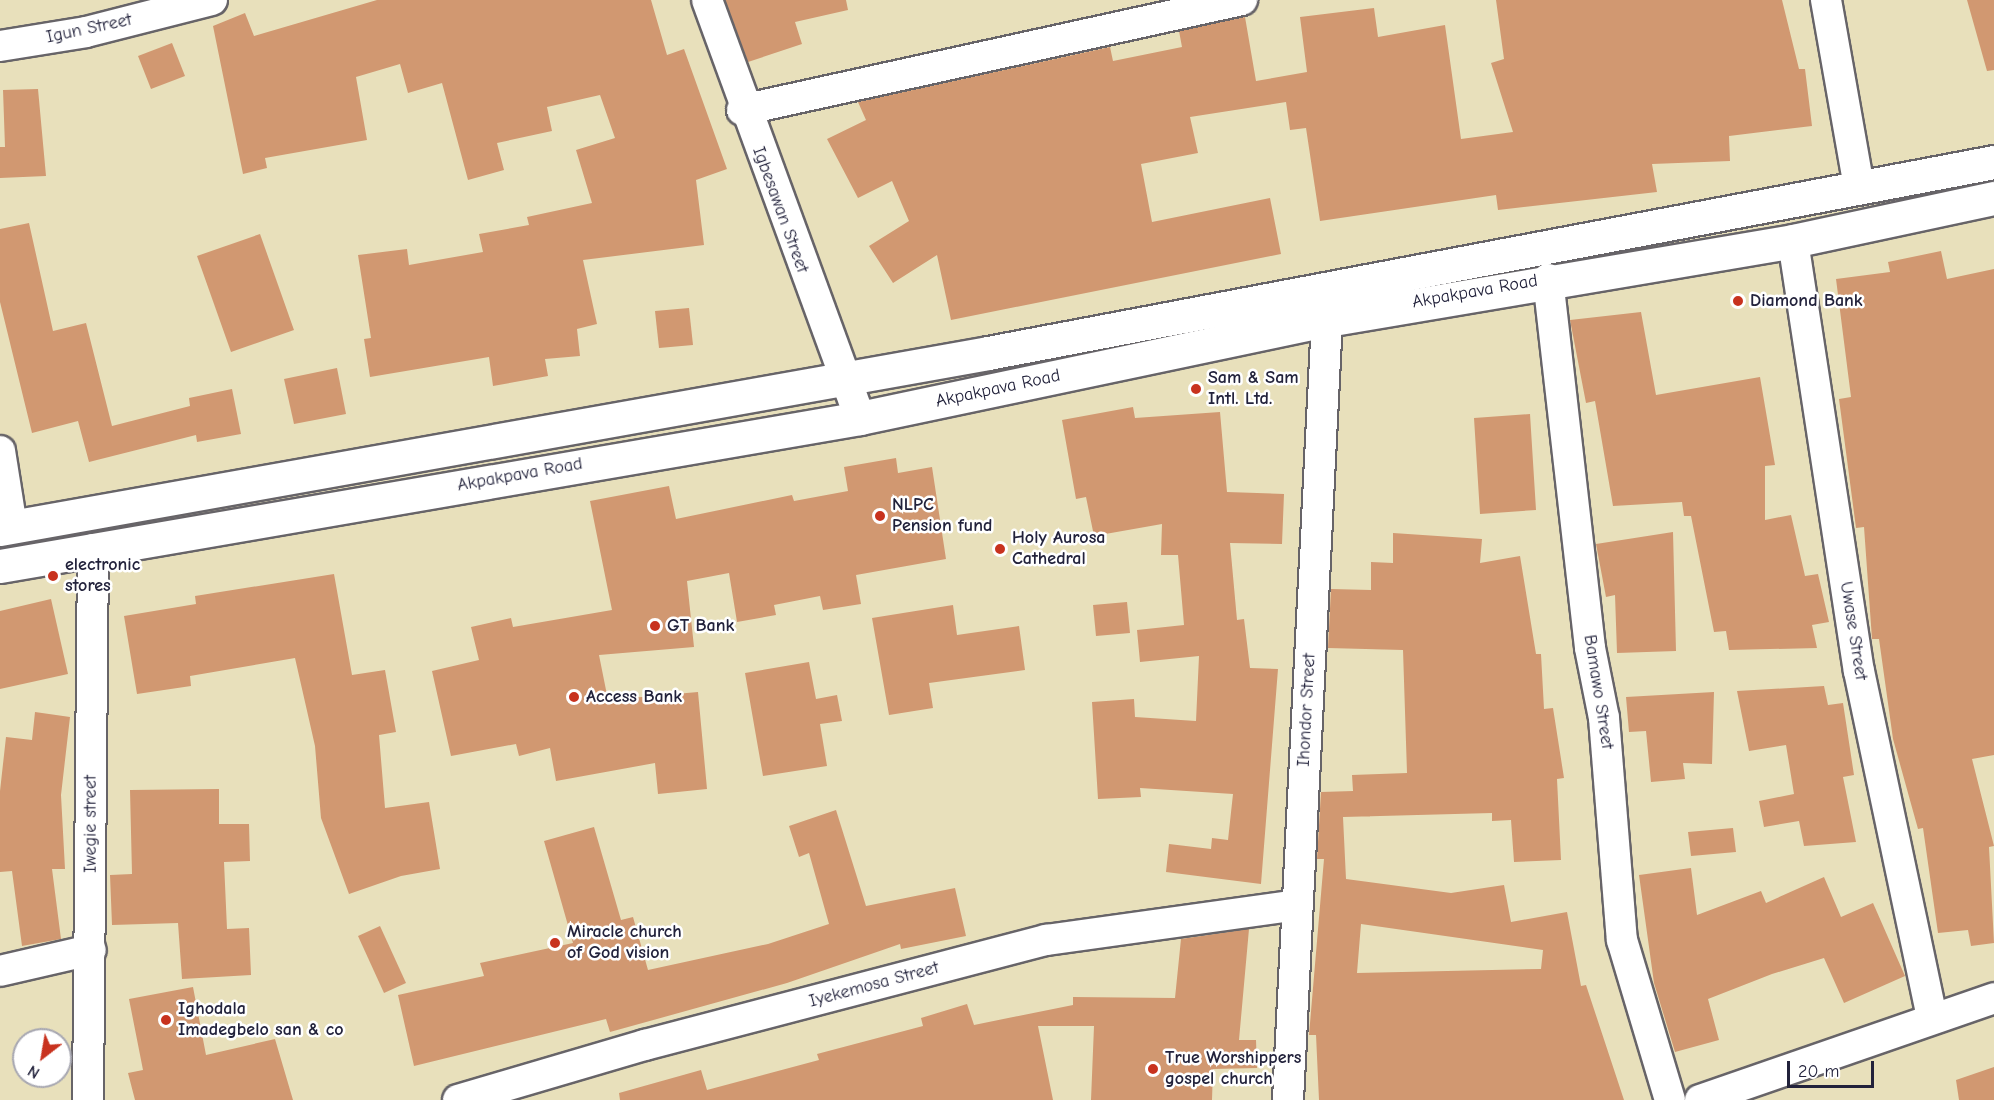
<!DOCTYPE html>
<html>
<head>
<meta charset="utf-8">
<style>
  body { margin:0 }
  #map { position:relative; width:1994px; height:1100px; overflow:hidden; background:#e8e0bb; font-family:"Comic Neue",sans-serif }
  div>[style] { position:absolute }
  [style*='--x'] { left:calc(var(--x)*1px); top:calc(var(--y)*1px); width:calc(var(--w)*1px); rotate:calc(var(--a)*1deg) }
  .building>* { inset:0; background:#d19871 }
  .roads { filter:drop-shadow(2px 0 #676468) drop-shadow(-2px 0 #676468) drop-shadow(0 2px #676468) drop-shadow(0 -2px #676468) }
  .minor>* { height:30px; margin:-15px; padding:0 15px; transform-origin:15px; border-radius:15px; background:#fff }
  .highway>* { height:33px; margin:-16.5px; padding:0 16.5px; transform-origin:16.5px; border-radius:16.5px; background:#fff }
  .dots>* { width:16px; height:16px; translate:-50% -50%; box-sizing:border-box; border:3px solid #fff; border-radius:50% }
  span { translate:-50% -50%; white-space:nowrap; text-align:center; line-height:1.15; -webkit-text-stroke:5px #fff; paint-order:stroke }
  .street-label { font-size:18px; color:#22223b }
  .poi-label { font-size:18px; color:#22223b; font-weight:700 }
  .left { translate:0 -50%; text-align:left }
  .north { position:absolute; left:12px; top:1028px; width:60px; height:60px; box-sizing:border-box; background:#fff; border:2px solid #a7a7b1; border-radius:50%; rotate:211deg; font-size:16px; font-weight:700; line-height:24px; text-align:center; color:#22223b }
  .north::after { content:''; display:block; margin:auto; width:21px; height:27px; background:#c8321e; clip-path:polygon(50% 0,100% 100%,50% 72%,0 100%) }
  .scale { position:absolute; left:1787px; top:1061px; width:87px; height:27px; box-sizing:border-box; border:3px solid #22223b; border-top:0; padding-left:8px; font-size:18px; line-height:21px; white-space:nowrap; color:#22223b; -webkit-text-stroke:4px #fff; paint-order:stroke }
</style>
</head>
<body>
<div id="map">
  <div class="building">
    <i style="clip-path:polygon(377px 0,651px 0,667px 55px,684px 49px,727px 169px,696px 180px,704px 245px,583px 260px,597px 324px,577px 329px,580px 356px,545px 359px,548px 376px,493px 386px,489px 357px,370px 377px,364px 339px,371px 338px,358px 255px,407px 249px,409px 265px,483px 252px,479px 234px,529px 225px,527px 217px,592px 203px,576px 150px,615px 138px,600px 95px,547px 107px,552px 131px,497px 143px,504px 170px,468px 180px,442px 83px,408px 93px,400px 64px,356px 77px,367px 140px,265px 158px,267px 168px,243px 174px,213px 26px,245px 13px,254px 36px)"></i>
    <i style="clip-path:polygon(725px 0,846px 0,848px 10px,795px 22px,802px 44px,748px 62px)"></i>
    <i style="clip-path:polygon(1496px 0,1782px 0,1799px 69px,1805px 69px,1812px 126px,1729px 136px,1730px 161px,1652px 164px,1657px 192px,1498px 210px,1496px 195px,1320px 221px,1306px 128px,1290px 130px,1286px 102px,1190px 117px,1198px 153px,1141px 164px,1152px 222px,1270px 198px,1281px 254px,951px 320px,937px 255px,893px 283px,869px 246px,909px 221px,892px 181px,858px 198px,827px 139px,866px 120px,858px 102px,1110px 47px,1113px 61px,1182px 47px,1179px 31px,1245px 17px,1256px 81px,1307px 72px,1300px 17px,1374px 8px,1378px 37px,1445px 25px,1461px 139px,1513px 132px,1491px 63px,1504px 59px)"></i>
    <i style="clip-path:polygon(1967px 0,1994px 0,1994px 70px,1987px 71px)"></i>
    <i style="clip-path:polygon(172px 43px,185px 76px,151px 89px,138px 56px)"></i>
    <i style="clip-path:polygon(38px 89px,46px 176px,0 178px,0 147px,5px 147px,3px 90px)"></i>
    <i style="clip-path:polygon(29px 223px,53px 331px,86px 323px,112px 426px,190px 406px,189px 398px,232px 389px,241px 434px,197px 442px,196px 435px,89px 462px,78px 421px,32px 433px,0 302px,0 229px)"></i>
    <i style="clip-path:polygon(260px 234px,294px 330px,231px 352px,197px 256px)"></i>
    <i style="clip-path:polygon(1941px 251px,1947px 279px,1994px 269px,1994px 755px,1972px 759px,1994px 846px,1989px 847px,1994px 943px,1971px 946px,1968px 930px,1938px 933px,1923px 828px,1918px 829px,1893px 739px,1879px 639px,1872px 639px,1864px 527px,1856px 528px,1839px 399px,1851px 397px,1836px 279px,1890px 272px,1888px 262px)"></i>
    <i style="clip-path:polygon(689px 308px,693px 345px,659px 348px,655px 311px)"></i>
    <i style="clip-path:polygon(1641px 312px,1656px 395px,1760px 377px,1775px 465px,1765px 466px,1765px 520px,1791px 515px,1805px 576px,1818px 574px,1829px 622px,1812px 625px,1817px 648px,1729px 650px,1726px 631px,1714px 632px,1691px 516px,1684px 516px,1682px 502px,1613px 506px,1595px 401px,1586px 403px,1570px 320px)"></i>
    <i style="clip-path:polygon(337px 368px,346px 414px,294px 424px,284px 379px)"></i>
    <i style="clip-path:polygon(1133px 407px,1135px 418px,1220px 412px,1227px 492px,1284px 494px,1282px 544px,1230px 543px,1237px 620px,1244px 619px,1250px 668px,1278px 669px,1261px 884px,1166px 872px,1169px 844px,1211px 849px,1212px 838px,1228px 840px,1233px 794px,1140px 788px,1141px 797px,1098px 799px,1092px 702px,1134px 699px,1135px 717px,1196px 721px,1199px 656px,1140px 662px,1137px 630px,1184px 625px,1178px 555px,1161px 555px,1162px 524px,1094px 536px,1086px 497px,1076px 499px,1062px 420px)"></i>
    <i style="clip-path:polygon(1530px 414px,1536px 510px,1480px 514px,1474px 418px)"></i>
    <i style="clip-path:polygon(896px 458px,898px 473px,932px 467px,946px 559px,856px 575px,861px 604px,823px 610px,820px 596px,774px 605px,776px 615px,737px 622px,729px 573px,687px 581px,694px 647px,599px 655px,608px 700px,698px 692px,707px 789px,658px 794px,655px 763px,556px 781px,550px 748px,519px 756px,516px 744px,451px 756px,432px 671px,479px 660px,471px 627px,511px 618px,513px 627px,612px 610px,590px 501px,669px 486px,676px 519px,792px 495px,794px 501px,848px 491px,844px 467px)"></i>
    <i style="clip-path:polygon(1673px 532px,1676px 651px,1617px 653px,1615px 595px,1606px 597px,1596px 544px)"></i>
    <i style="clip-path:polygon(evenodd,1393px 533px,1482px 539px,1480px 563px,1520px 556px,1536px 654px,1541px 654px,1544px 709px,1553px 708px,1564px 778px,1557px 779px,1561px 860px,1514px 862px,1511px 820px,1492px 821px,1492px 813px,1343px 817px,1346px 879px,1451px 893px,1504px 885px,1511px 922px,1567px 912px,1581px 986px,1586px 985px,1624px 1100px,1319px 1100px,1316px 1035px,1309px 1035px,1324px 859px,1317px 859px,1321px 792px,1353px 791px,1352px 775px,1407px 773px,1403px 650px,1328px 648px,1331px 589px,1371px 590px,1371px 562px,1393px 563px,1393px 533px,1361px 924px,1543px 950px,1541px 969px,1357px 973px,1361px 924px)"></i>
    <i style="clip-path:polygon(334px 574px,352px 675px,385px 670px,396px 732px,379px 735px,385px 808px,429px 802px,440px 869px,401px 876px,349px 894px,321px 818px,315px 746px,295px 658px,190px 676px,191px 686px,137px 694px,124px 616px,196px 604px,195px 596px)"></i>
    <i style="clip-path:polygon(51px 599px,68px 674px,0 689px,0 611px)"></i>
    <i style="clip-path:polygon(1127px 602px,1130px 633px,1096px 636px,1093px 605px)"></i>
    <i style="clip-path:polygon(953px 605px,957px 635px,1019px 626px,1025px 670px,929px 683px,933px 708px,889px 715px,872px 618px)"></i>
    <i style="clip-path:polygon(809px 662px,816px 699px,837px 695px,842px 721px,820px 724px,827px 766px,763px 776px,745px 673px)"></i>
    <i style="clip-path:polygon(1824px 686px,1828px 705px,1843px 703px,1854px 775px,1843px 777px,1856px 842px,1804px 846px,1799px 821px,1764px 827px,1759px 801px,1794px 794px,1786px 745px,1749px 751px,1737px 691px)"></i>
    <i style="clip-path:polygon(1714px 692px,1712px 764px,1683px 763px,1685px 779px,1651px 782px,1646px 731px,1629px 732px,1626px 697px)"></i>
    <i style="clip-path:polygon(35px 712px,70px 717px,61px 795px,65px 869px,52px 869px,61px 939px,22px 946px,12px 871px,0 872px,0 791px,6px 737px,32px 740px)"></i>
    <i style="clip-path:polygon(219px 789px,219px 824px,249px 824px,250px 861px,224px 862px,227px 929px,249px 928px,251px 975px,182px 979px,178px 923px,112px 925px,110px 875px,132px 874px,130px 790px)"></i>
    <i style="clip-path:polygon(836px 810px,866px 906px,955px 888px,966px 936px,901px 949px,900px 944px,787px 983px,610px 1032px,606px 1019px,414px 1066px,398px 995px,484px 976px,480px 963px,573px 943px,544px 841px,594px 827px,621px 920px,633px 917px,648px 970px,768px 944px,829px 924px,809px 853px,799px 857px,789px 826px)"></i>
    <i style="clip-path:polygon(1733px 828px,1736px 852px,1691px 856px,1688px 832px)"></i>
    <i style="clip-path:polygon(1691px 868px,1697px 915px,1761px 891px,1766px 903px,1824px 877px,1841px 917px,1873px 903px,1905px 976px,1844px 1003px,1824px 958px,1772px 974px,1708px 999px,1719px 1040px,1675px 1052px,1654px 983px,1639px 875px)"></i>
    <i style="clip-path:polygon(380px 926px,406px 983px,384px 993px,358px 936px)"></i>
    <i style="clip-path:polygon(1249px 929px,1239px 1040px,1256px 1040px,1257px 1068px,1213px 1069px,1212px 1100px,1091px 1100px,1094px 1026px,1038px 1026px,1053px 1100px,620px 1100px,619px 1093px,701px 1070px,707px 1090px,819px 1060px,817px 1054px,923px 1026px,921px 1018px,967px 1004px,974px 1025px,1073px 1005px,1073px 997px,1175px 998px,1181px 939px)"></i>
    <i style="clip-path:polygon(193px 987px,206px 1055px,275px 1039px,293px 1100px,135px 1100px,128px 1073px,143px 1070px,129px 999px)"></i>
    <i style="clip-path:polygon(1994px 1067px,1994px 1100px,1959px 1100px,1956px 1080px)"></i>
  </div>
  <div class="roads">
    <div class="minor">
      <i style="--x:707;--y:0;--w:445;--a:69.9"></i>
      <i style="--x:1826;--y:0;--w:190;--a:80"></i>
      <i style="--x:0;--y:46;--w:87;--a:-9.2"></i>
      <i style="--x:86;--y:32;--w:130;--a:-14.3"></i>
      <i style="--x:742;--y:110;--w:512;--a:-12.41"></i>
      <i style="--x:1793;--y:241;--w:435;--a:81.3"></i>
      <i style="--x:1859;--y:671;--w:355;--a:78.1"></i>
      <i style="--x:1548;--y:279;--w:371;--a:83.5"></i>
      <i style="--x:1590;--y:648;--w:71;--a:78.7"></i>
      <i style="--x:1604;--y:718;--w:223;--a:85.4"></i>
      <i style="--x:1622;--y:940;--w:167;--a:73.3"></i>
      <i style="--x:0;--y:451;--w:77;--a:81"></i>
      <i style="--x:0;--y:971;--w:93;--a:-13"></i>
      <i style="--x:88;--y:1100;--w:551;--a:-89.48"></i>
      <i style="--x:458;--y:1100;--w:195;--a:-16.4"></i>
      <i style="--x:645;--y:1045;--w:415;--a:-14.7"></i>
      <i style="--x:1046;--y:940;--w:253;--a:-7.9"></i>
      <i style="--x:1288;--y:1100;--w:781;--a:-87.14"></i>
      <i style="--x:1700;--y:1100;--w:311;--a:-19.1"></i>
    </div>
    <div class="highway">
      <i style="--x:0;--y:529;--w:1004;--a:-10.1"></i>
      <i style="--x:988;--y:353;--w:1024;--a:-10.75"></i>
      <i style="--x:0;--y:566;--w:873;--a:-9.76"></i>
      <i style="--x:860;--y:418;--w:477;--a:-11.9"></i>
      <i style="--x:1327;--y:320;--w:473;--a:-9.6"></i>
      <i style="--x:1793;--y:241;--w:206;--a:-12.1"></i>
    </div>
  </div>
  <div class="dots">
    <i style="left:1738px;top:301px;background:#c8321e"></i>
    <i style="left:1196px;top:389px;background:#c8321e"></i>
    <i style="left:880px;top:516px;background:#c8321e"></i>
    <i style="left:1000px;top:549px;background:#c8321e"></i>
    <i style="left:53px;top:576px;background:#c8321e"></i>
    <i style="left:655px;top:626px;background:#c8321e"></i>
    <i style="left:574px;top:697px;background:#c8321e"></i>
    <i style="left:555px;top:943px;background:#c8321e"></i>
    <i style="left:166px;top:1020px;background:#c8321e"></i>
    <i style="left:1153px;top:1069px;background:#c8321e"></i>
  </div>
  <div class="street-label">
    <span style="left:89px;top:29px;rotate:-12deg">Igun Street</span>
    <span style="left:780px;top:210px;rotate:70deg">Igbesawan Street</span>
    <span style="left:1475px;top:292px;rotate:-10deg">Akpakpava Road</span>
    <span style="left:998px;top:389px;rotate:-12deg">Akpakpava Road</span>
    <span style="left:520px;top:475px;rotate:-10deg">Akpakpava Road</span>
    <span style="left:1853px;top:631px;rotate:81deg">Uwase Street</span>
    <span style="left:1598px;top:692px;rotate:81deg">Bamawo Street</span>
    <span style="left:1307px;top:710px;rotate:-87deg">Ihondor Street</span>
    <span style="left:91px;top:824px;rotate:-90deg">Iwegie street</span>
    <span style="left:874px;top:985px;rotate:-15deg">Iyekemosa Street</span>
  </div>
  <div class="poi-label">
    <span class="left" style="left:1750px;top:301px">Diamond Bank</span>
    <span class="left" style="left:1208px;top:389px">Sam &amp; Sam<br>Intl. Ltd.</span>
    <span class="left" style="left:892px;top:516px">NLPC<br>Pension fund</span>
    <span class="left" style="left:1012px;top:549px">Holy Aurosa<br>Cathedral</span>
    <span class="left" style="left:65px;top:576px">electronic<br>stores</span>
    <span class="left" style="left:667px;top:626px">GT Bank</span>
    <span class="left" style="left:586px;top:697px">Access Bank</span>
    <span class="left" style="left:567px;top:943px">Miracle church<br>of God vision</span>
    <span class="left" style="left:178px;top:1020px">Ighodala<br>Imadegbelo san &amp; co</span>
    <span class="left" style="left:1165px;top:1069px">True Worshippers<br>gospel church</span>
  </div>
  <div class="north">N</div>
  <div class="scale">20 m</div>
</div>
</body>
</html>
